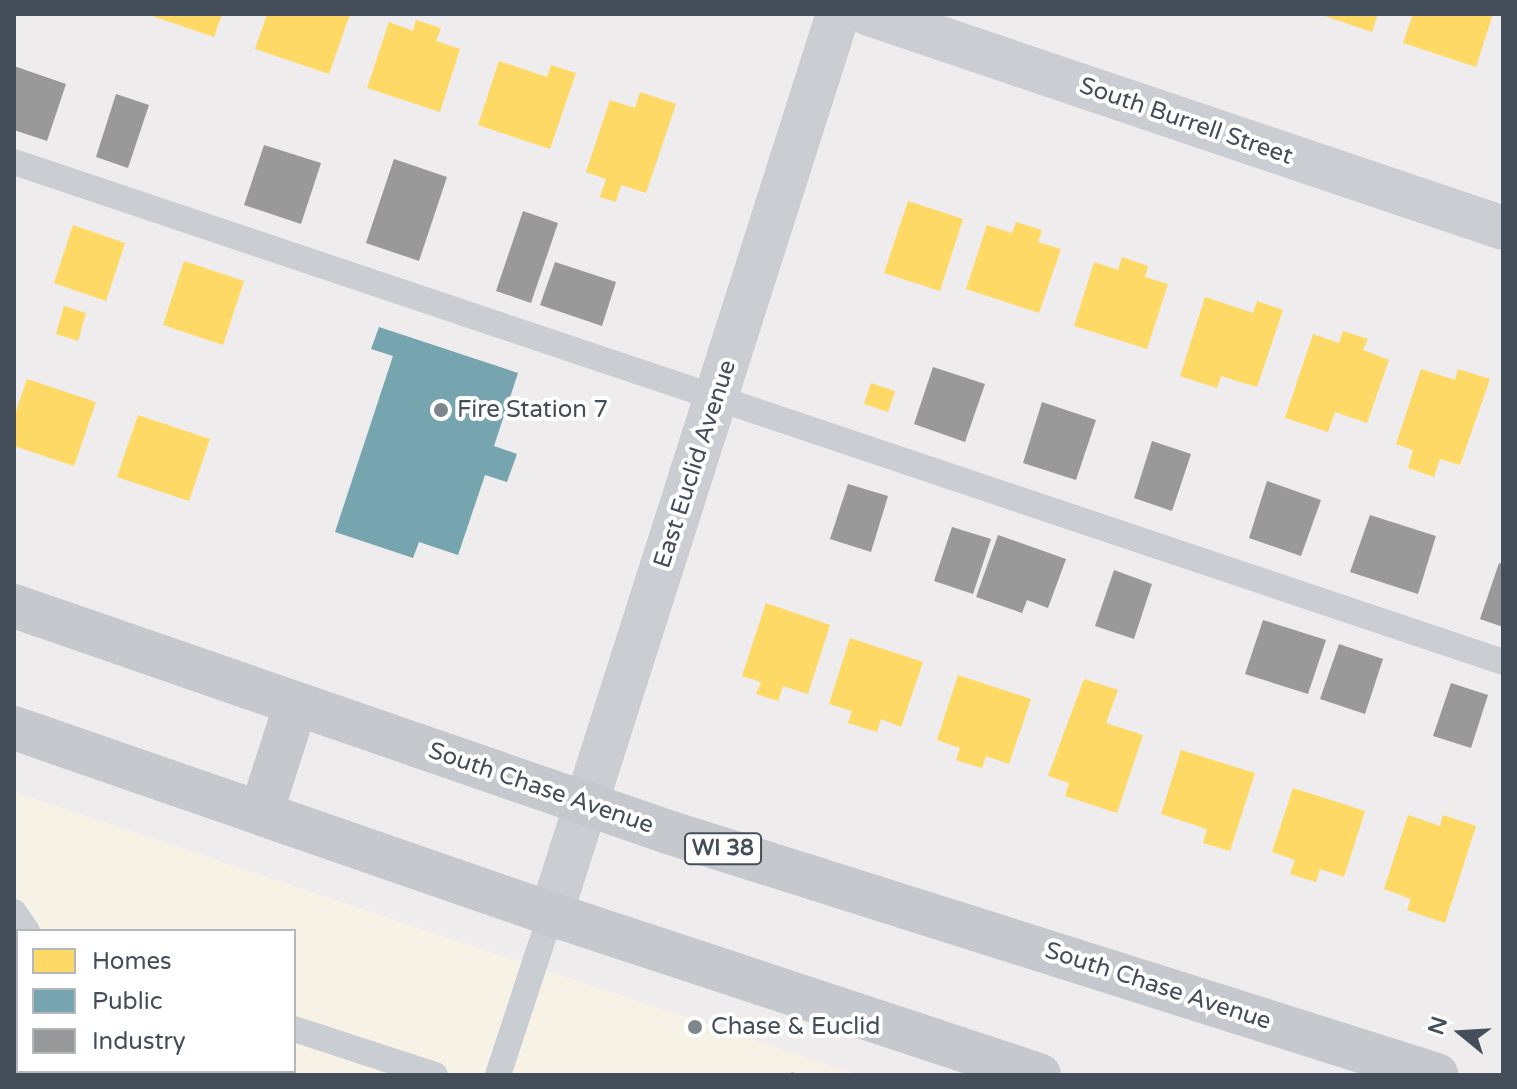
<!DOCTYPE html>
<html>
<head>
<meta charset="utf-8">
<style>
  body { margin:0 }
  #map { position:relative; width:1517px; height:1089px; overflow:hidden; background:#eeecec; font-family:"Varela Round",sans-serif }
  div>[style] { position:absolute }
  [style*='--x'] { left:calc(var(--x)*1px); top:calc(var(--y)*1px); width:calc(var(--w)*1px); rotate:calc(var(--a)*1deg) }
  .commercial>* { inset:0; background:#f6f2e6 }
  .homes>* { inset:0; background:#ffd966 }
  .public>* { inset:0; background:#76a5af }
  .industry>* { inset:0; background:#999 }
  .path>* { height:5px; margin-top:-2.5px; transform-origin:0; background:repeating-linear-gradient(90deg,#b5c3c0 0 6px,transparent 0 10px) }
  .service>* { height:26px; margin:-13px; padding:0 13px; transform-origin:13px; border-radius:13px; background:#cacdd1 }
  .minor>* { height:44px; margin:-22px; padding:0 22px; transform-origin:22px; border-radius:22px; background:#cacdd1 }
  .primary>* { height:44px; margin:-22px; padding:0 22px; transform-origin:22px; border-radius:22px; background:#c5c8cd }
  .dots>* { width:22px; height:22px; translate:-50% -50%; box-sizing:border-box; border:4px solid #fff; border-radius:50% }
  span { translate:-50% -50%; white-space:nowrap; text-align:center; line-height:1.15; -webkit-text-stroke:8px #fff; paint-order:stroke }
  .shield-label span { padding:2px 6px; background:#fff; border:2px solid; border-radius:6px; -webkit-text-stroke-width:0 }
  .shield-label { font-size:22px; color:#434e5a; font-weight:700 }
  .street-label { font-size:24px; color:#434e5a }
  .poi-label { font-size:24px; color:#434e5a }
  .left { translate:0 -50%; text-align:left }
  .frame { position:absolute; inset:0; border:16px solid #434e5a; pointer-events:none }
  .legend { position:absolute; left:16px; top:929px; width:280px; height:144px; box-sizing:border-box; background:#fff; border:2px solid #b4b8bd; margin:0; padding:10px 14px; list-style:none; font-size:24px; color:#434e5a }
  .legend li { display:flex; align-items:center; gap:16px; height:40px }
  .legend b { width:40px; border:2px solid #b4b8bd }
  .north { position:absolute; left:1421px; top:993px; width:80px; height:80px; -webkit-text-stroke:6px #fff; paint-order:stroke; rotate:288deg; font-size:22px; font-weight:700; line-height:32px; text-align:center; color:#434e5a }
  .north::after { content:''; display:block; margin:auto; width:28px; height:36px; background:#434e5a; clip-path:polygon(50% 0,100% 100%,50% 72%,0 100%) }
</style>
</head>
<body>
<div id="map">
  <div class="commercial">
    <i style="clip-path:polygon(evenodd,14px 792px,858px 1075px,14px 1075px,14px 792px,18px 931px,294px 931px,294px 1071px,18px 1071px,18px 931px)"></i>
  </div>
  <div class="homes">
    <i style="clip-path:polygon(146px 14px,222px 14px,214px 37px)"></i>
    <i style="clip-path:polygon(267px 14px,350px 14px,329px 74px,255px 49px)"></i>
    <i style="clip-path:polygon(1319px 14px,1378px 14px,1372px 32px)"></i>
    <i style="clip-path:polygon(1413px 14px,1493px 14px,1476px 67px,1403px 43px)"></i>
    <i style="clip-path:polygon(416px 20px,441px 28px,436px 41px,460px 49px,440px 112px,367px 88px,389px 22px,413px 31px)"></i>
    <i style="clip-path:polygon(499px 61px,547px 77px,551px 65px,576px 73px,550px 149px,478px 125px)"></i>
    <i style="clip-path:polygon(640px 92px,676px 104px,646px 193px,621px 185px,616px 202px,600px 197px,606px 179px,586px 172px,610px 100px,635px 108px)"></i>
    <i style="clip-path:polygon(908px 201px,963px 219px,940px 291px,884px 273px)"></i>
    <i style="clip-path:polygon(1016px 222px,1042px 230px,1038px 242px,1061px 249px,1039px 313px,966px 289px,987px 225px,1012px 233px)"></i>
    <i style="clip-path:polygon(73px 225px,125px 243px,106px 301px,54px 283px)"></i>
    <i style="clip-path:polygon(1122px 257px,1148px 266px,1145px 277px,1168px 284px,1147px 349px,1074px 326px,1094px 262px,1118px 270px)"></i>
    <i style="clip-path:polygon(184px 261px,244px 281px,223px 345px,163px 325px)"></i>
    <i style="clip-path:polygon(1205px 297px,1253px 313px,1257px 301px,1283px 310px,1257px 387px,1221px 376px,1217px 388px,1180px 376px)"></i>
    <i style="clip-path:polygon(64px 306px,86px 313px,78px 341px,56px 334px)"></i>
    <i style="clip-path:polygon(1343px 331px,1368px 339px,1363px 350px,1389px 360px,1367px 423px,1335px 412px,1328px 432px,1285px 418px,1313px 334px,1339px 343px)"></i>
    <i style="clip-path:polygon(1421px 369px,1455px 380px,1458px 369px,1490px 379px,1460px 465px,1440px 459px,1434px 477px,1408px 468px,1413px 450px,1396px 444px)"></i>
    <i style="clip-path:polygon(27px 379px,96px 402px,74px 466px,14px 446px,14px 417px)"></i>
    <i style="clip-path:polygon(871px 383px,895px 391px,888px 412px,864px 404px)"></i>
    <i style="clip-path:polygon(138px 415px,210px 439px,189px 501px,117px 477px)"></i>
    <i style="clip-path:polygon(766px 603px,830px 625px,808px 694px,783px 686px,778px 701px,756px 694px,761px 682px,742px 676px)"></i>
    <i style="clip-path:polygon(850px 638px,923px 662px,901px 727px,881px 719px,877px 732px,848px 723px,852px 711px,829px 704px)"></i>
    <i style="clip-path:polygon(958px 675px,1031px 699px,1009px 764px,986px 756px,982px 768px,956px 760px,960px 748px,937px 740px)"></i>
    <i style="clip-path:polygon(1084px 679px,1118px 690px,1106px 723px,1143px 735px,1117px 813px,1065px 796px,1069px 783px,1048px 776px)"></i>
    <i style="clip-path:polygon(1181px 750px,1255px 773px,1230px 851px,1203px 843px,1207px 829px,1161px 814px)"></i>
    <i style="clip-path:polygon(1293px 788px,1365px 811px,1344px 877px,1320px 869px,1316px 882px,1290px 874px,1295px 860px,1272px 852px)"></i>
    <i style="clip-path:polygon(1408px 815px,1440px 826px,1443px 815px,1476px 826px,1445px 923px,1407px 910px,1411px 899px,1384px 889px)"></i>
  </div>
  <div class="public">
    <i style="clip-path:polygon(379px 327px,518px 373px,494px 446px,517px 454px,507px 482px,485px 475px,458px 555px,419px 542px,413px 558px,335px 532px,393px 356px,371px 349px)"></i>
  </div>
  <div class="industry">
    <i style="clip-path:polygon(14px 66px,66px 84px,47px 141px,14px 130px)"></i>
    <i style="clip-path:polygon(116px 94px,149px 105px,128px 168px,96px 157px)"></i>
    <i style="clip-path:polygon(264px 145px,321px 163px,301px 224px,244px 205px)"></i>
    <i style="clip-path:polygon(394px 159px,447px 177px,419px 261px,366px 243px)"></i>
    <i style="clip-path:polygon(523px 211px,558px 223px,531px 303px,496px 291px)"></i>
    <i style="clip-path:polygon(555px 262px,616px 282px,602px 326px,540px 305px)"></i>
    <i style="clip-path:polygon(933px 367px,985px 384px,965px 442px,914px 424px)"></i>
    <i style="clip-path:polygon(1042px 402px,1096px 420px,1076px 480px,1023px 463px)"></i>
    <i style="clip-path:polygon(1152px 441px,1191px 454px,1172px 511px,1134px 498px)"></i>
    <i style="clip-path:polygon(1267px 481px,1321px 500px,1301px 556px,1249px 538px)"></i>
    <i style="clip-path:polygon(848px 484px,888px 496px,871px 552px,830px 539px)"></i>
    <i style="clip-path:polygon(1370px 515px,1436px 536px,1418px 594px,1350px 572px)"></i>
    <i style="clip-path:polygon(952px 527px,991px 539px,973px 594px,934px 581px)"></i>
    <i style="clip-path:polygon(998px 535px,1066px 559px,1048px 608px,1027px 600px,1022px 613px,976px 597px)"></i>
    <i style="clip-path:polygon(1499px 563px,1503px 564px,1503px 627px,1480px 619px)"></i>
    <i style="clip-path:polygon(1114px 570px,1152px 584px,1134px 639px,1095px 626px)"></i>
    <i style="clip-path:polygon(1263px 620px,1326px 640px,1308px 694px,1245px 674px)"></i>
    <i style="clip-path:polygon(1339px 644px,1383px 659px,1365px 714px,1320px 699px)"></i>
    <i style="clip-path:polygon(1451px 683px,1488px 695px,1471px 748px,1433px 736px)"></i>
  </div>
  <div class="path">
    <i style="--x:793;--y:1075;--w:3;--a:-72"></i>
  </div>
  <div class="service">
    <i style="--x:14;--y:162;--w:1571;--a:18.56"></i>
    <i style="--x:14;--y:912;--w:23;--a:56"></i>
    <i style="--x:14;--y:1013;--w:13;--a:-72"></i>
    <i style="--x:294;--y:1029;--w:148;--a:18.1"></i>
    <i style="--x:498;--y:1075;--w:169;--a:-71.8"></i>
  </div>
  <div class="minor">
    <i style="--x:869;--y:14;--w:669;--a:18.65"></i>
    <i style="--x:551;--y:914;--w:945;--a:-72.31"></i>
  </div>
  <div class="primary">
    <i style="--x:14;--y:606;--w:692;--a:19.06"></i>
    <i style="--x:668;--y:832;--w:806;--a:17.54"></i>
    <i style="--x:14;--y:728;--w:568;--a:19.1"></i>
    <i style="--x:551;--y:914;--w:514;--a:18.26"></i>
    <i style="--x:261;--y:813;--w:114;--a:-72.2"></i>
  </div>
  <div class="dots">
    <i style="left:441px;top:410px;background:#7f858d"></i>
    <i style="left:695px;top:1027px;background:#7f858d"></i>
  </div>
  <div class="shield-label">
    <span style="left:723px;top:849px">WI 38</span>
  </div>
  <div class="street-label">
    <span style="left:1186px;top:121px;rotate:19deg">South Burrell Street</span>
    <span style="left:695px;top:464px;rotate:-72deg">East Euclid Avenue</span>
    <span style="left:541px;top:788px;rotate:19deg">South Chase Avenue</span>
    <span style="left:1158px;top:986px;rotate:18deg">South Chase Avenue</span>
  </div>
  <div class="poi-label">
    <span class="left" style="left:457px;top:410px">Fire Station 7</span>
    <span class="left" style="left:711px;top:1027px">Chase &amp; Euclid</span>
  </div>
  <div class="frame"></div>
  <ul class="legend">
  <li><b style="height:22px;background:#ffd966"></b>Homes</li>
  <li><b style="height:22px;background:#76a5af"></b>Public</li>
  <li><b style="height:22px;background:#999"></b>Industry</li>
  </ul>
  <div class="north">N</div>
</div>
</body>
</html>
